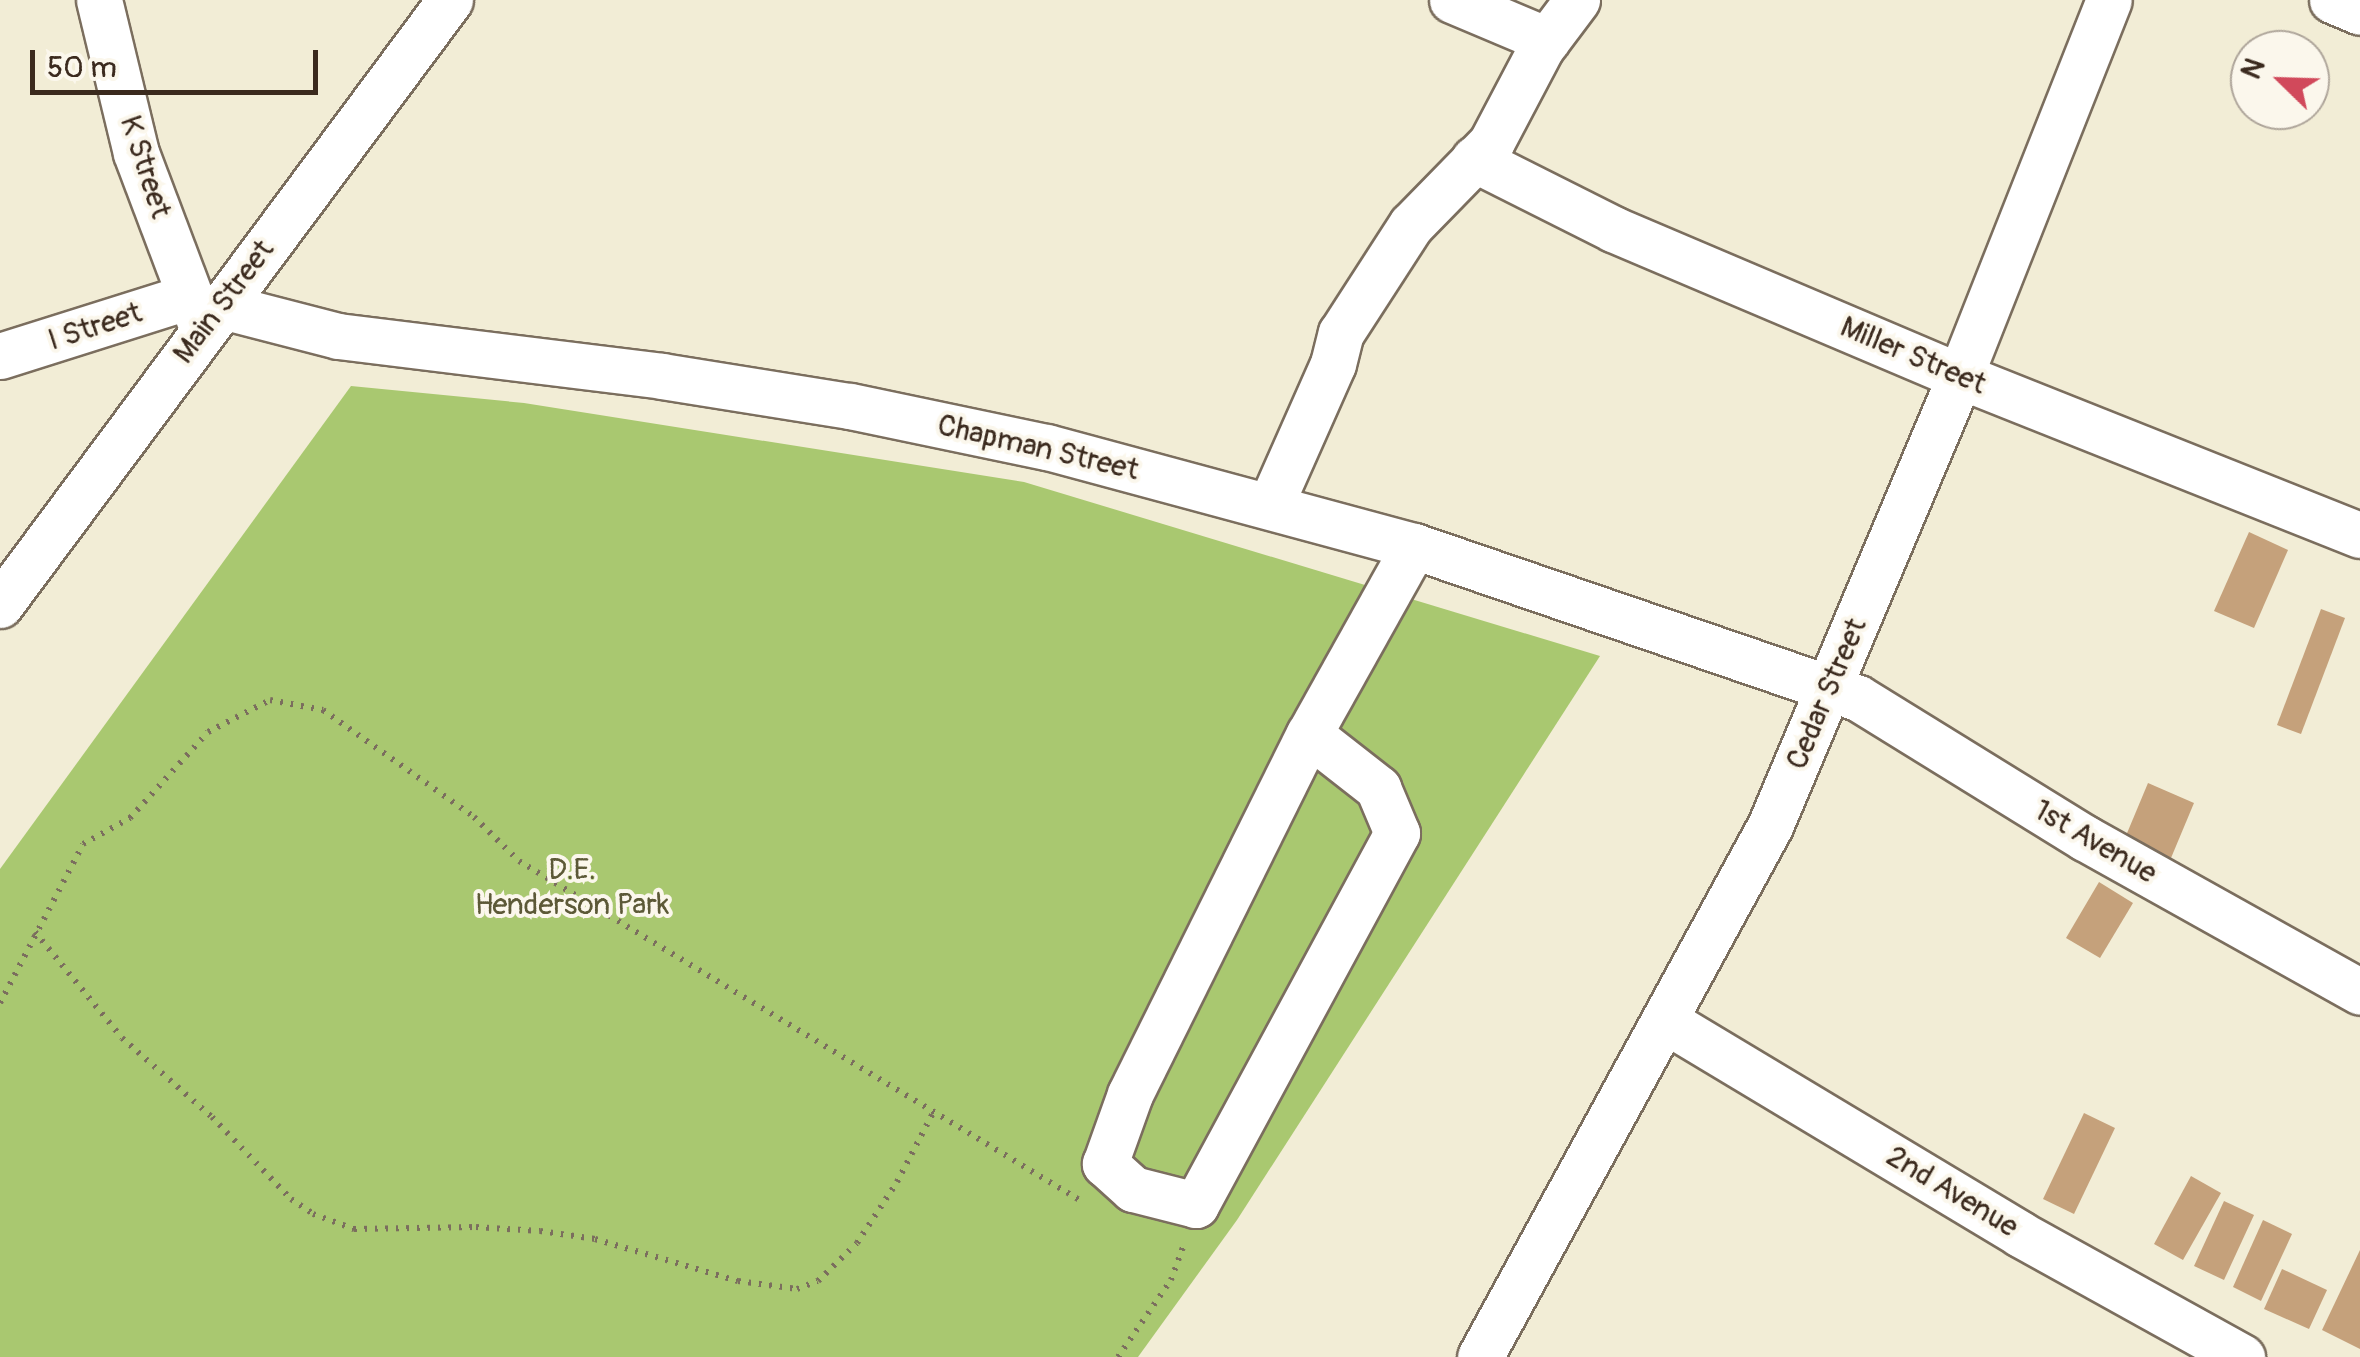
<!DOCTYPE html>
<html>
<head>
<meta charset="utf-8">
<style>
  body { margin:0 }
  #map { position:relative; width:2360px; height:1357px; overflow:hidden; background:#f2edd6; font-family:Pangolin,sans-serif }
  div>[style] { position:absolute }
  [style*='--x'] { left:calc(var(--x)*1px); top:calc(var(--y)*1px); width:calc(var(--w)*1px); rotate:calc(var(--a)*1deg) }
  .green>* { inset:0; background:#a9c870 }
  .building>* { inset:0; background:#c5a17b }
  .path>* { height:6px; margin-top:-3px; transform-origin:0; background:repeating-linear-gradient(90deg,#7b6e5e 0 2.5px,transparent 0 10.5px) }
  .roads { filter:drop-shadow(2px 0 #7b6e5e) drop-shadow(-2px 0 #7b6e5e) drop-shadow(0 2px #7b6e5e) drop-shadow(0 -2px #7b6e5e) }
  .minor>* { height:45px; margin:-22.5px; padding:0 22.5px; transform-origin:22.5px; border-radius:22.5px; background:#fff }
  span { translate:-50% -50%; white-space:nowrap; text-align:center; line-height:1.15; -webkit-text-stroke:8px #fbf7ec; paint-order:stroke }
  .street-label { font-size:30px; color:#3b2a1e }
  .park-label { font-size:30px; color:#5c5937 }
  .north { position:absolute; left:2230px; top:30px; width:100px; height:100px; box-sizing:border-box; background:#fbf7ec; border:2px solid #aea59a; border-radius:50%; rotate:293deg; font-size:28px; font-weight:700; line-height:40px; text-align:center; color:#3b2a1e }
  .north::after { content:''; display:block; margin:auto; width:35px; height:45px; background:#d1495b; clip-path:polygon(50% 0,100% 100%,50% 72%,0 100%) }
  .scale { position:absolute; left:30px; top:50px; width:288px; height:45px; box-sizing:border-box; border:5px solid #3b2a1e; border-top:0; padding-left:12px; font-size:30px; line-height:35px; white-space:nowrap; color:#3b2a1e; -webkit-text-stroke:8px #fbf7ec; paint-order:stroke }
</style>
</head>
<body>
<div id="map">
  <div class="green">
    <i style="clip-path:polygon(351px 386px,524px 403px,1024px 482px,1600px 656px,1237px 1220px,1138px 1357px,0 1357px,0 869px)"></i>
  </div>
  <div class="building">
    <i style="clip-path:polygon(2249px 532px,2288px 550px,2254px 628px,2214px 611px)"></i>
    <i style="clip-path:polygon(2321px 609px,2345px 618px,2301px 734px,2277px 725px)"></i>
    <i style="clip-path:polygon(2148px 783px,2194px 803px,2171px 858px,2125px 838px)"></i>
    <i style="clip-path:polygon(2099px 882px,2133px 903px,2100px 958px,2066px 938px)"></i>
    <i style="clip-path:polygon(2084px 1113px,2115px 1128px,2074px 1214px,2043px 1199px)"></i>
    <i style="clip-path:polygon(2191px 1176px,2221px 1193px,2183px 1260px,2154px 1244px)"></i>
    <i style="clip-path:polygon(2224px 1201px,2254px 1215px,2224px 1280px,2194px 1266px)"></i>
    <i style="clip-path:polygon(2263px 1220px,2292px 1234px,2261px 1301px,2233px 1287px)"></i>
    <i style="clip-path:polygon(2360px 1250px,2360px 1349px,2322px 1330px)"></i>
    <i style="clip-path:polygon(2282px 1269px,2327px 1290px,2309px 1329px,2264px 1309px)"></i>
  </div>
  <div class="path">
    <i style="--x:35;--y:932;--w:137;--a:50.6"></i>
    <i style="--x:122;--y:1038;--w:120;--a:41.3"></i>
    <i style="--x:212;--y:1117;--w:114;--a:46.1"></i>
    <i style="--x:291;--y:1199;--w:27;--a:34"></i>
    <i style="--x:313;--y:1214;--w:44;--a:20.1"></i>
    <i style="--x:354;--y:1229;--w:122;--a:-0.9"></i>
    <i style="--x:476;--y:1227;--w:64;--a:3.6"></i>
    <i style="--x:540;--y:1231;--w:56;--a:8.3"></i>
    <i style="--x:595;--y:1239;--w:149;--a:16.4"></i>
    <i style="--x:738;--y:1281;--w:60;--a:7.7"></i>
    <i style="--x:797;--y:1289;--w:22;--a:-21"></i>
    <i style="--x:818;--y:1281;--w:54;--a:-44.3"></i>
    <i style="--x:857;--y:1243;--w:73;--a:-56.7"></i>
    <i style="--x:897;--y:1182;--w:80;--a:-62.5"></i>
    <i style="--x:0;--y:1003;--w:179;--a:-62.4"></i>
    <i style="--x:83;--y:844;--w:54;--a:-29"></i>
    <i style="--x:130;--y:818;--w:116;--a:-47.8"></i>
    <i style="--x:208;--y:732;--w:70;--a:-27.3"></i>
    <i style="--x:270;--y:700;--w:54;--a:10.7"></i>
    <i style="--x:323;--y:710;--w:185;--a:35.3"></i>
    <i style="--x:474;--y:817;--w:63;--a:44.4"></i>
    <i style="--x:519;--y:861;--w:657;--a:31.17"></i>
    <i style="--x:1118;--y:1357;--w:93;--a:-55.5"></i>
    <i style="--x:1171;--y:1280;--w:37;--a:-70"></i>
  </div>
  <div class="roads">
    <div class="minor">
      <i style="--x:99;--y:0;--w:157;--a:76.4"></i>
      <i style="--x:136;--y:153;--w:189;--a:69.3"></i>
      <i style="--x:1452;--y:0;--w:103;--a:22.8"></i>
      <i style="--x:2332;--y:0;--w:30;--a:23"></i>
      <i style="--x:1474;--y:159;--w:156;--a:26.7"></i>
      <i style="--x:1613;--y:229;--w:377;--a:23"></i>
      <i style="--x:1960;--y:376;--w:430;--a:21.7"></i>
      <i style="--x:222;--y:306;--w:120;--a:14.5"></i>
      <i style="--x:338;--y:336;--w:326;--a:7"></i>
      <i style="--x:662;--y:376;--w:190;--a:9.1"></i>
      <i style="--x:850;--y:406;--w:201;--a:11.8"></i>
      <i style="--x:1047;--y:447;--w:380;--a:15.1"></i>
      <i style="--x:1414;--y:546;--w:469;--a:18.9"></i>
      <i style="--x:1858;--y:698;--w:267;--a:31.7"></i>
      <i style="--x:2085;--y:838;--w:315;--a:29.2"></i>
      <i style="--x:0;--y:356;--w:199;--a:-17.5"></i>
      <i style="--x:1270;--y:506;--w:155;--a:-66.1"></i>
      <i style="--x:1333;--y:364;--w:32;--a:-76"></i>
      <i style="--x:1341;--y:333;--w:129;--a:-57.1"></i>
      <i style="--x:1411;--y:225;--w:115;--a:-45.7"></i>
      <i style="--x:1491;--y:143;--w:107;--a:-62.2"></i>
      <i style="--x:1541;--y:48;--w:60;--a:-53.1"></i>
      <i style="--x:0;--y:605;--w:754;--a:-53.36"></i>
      <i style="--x:1309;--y:734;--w:88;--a:38"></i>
      <i style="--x:1378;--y:788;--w:49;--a:67.1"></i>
      <i style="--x:1397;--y:833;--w:423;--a:118.4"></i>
      <i style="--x:1196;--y:1205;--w:65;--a:-165.7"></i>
      <i style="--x:1133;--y:1189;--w:38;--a:-138"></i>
      <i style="--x:1105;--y:1164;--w:74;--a:-70.3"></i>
      <i style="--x:1130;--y:1094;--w:402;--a:-63.6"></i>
      <i style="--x:1309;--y:734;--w:215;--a:-60.8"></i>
      <i style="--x:1666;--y:1021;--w:413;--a:31"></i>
      <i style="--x:2020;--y:1234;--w:254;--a:29"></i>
      <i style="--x:1480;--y:1357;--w:605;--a:-61.36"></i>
      <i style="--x:1770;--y:826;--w:488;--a:-67.1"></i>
      <i style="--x:1960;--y:376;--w:404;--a:-68.4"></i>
    </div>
  </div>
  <div class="street-label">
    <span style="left:145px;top:167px;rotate:72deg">K Street</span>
    <span style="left:224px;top:302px;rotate:-53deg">Main Street</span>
    <span style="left:95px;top:327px;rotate:-18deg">I Street</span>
    <span style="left:1913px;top:356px;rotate:23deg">Miller Street</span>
    <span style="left:1038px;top:448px;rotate:13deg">Chapman Street</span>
    <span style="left:1827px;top:694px;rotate:-67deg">Cedar Street</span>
    <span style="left:2095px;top:842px;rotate:30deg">1st Avenue</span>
    <span style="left:1952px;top:1192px;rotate:31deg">2nd Avenue</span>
  </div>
  <div class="park-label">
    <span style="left:572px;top:887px">D.E.<br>Henderson Park</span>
  </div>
  <div class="north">N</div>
  <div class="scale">50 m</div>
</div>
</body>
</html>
